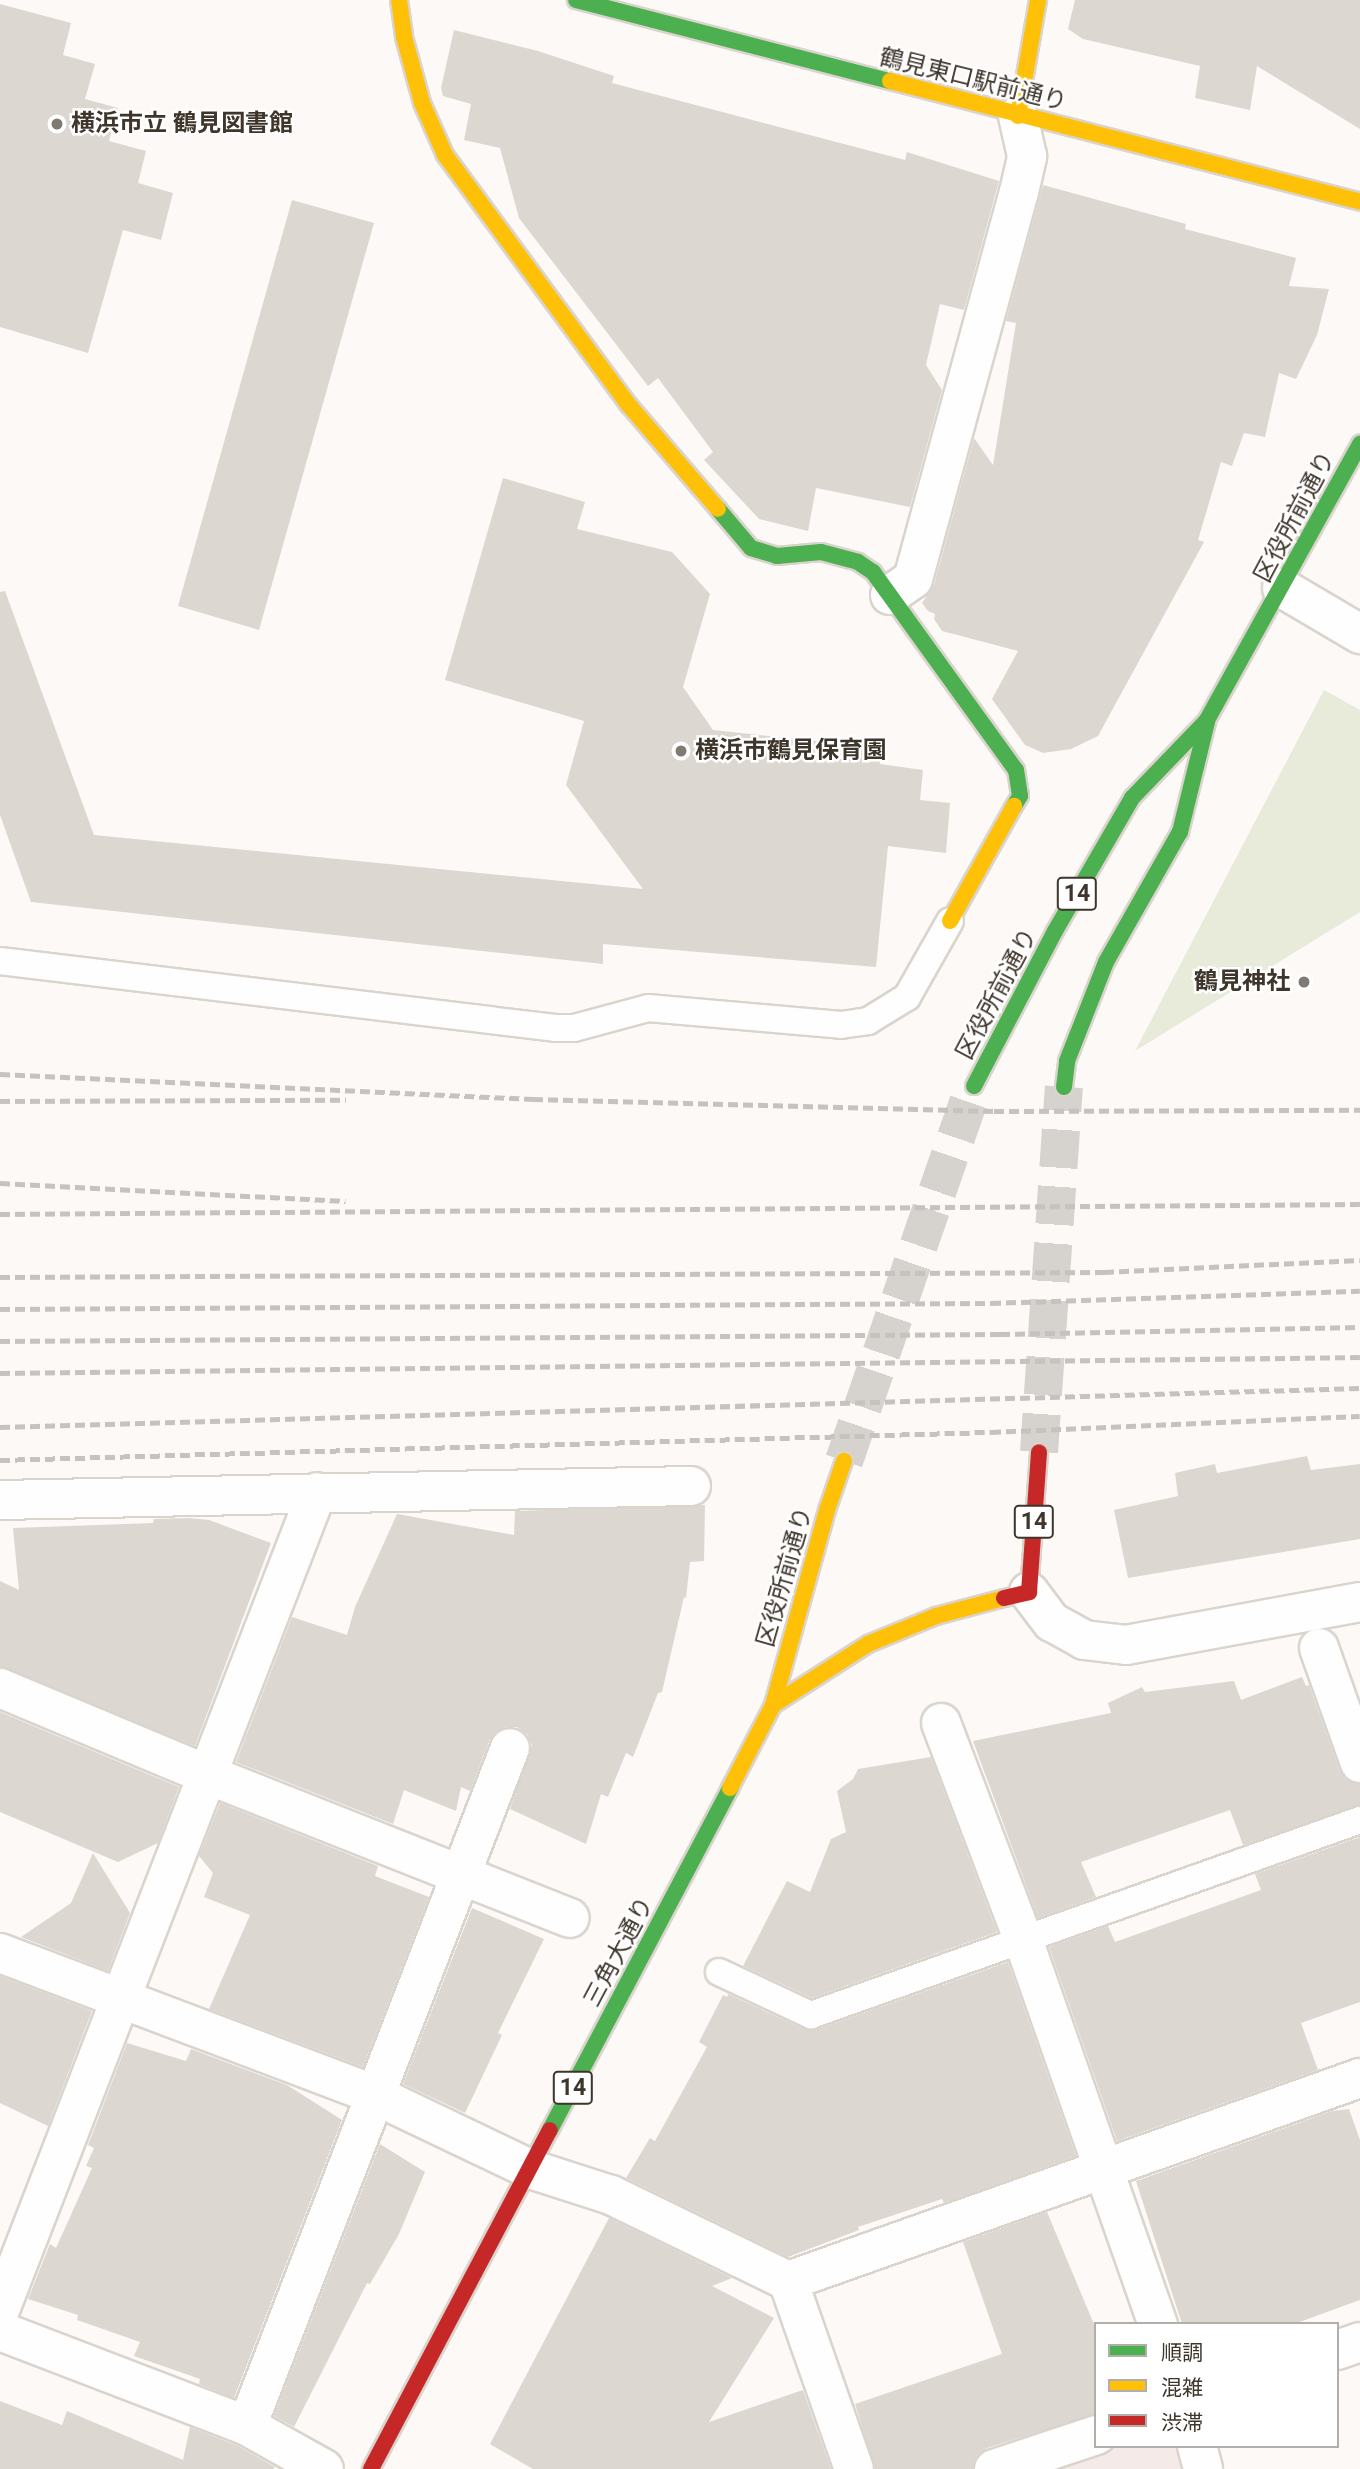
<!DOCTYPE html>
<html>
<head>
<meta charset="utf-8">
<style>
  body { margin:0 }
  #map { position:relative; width:1360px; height:2469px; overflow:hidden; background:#fcf9f6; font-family:Roboto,"Noto Sans JP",sans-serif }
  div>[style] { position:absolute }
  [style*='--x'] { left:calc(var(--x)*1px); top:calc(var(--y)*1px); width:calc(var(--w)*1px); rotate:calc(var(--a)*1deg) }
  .education>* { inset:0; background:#f4eae8 }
  .green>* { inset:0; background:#e8eada }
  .building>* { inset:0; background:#ddd7d1 }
  .primary-tunnel>* { height:38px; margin-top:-19px; transform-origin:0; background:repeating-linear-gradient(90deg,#d6d2cd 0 38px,transparent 0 57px) }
  .roads { filter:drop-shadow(2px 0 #dad4cd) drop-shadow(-2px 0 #dad4cd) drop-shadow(0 2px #dad4cd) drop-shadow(0 -2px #dad4cd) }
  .lane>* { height:26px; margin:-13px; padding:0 13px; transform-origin:13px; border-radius:13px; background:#fffefe }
  .street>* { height:38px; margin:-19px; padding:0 19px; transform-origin:19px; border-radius:19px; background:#fffefe }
  .fast>* { height:16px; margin:-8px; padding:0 8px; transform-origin:8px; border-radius:8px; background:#4caf50 }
  .slow>* { height:16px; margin:-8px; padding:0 8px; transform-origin:8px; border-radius:8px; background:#ffc107 }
  .jam>* { height:16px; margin:-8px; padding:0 8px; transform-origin:8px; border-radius:8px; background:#c62828 }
  .rail>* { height:5px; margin-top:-2.5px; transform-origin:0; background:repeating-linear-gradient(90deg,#c4c3c0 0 10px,transparent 0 15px) }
  .dots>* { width:19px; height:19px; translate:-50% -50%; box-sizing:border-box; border:4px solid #fff; border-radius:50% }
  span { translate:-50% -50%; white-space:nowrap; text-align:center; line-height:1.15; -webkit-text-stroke:5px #fff; paint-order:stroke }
  .shield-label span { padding:2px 5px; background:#fff; border:2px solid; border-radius:5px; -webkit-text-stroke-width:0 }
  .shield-label { font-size:23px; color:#3e352b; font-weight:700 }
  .street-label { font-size:24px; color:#3e352b }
  .poi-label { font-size:24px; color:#3e352b; font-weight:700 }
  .left { translate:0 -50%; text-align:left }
  .right { translate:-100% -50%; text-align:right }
  .legend { position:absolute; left:1094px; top:2322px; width:245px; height:126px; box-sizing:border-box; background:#fff; border:2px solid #b2aeaa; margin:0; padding:9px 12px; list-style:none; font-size:21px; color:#3e352b }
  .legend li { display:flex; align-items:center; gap:14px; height:35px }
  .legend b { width:35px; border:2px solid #b2aeaa }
</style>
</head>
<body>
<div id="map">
  <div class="education">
    <i style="clip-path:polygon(1096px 2446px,1186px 2446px,1192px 2469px,1027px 2469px)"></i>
  </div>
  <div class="green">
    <i style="clip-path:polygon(1324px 690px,1360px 710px,1360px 912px,1135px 1051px)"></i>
  </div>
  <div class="building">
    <i style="clip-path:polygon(1075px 0,1360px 0,1360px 129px,1257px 66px,1250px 110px,1195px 98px,1200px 66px,1083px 39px,1068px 29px)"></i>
    <i style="clip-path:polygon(0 4px,71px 23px,63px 55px,95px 64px,85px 99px,118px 108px,109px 141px,146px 151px,138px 183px,173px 193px,161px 240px,123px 230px,88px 353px,0 327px)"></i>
    <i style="clip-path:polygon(454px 30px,538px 51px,614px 76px,612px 83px,905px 160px,907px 152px,999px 181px,964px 310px,940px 304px,926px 365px,942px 390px,910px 507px,816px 488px,808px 531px,759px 519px,704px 460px,713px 452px,658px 378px,648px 386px,519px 218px,500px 148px,464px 140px,471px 104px,443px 96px,441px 88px)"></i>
    <i style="clip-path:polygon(1043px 185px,1186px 224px,1185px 229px,1296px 258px,1289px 286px,1329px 289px,1317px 335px,1296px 379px,1279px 373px,1265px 437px,1244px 433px,1232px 466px,1221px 462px,1198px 540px,1204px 542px,1098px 736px,1071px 749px,1043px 753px,1025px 745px,992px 699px,1018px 651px,942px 631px,934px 619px,935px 614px,928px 611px,922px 603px,934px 585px,974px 438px,993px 465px,1016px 323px,1006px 321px)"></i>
    <i style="clip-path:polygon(292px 200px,374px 223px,259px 630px,178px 606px)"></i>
    <i style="clip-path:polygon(503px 478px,585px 502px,577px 529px,672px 552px,710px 594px,683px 687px,713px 730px,882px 748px,880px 764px,923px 770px,920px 800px,950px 803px,946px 853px,888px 846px,876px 967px,603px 944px,603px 964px,31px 902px,0 815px,0 592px,5px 591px,94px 835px,643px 889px,566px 785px,584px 721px,445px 680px)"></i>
    <i style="clip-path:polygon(1307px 1456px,1311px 1470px,1360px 1464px,1360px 1539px,1128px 1578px,1114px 1510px,1178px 1496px,1175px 1473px,1215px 1464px,1217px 1473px)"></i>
    <i style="clip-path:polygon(705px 1505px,704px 1561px,690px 1562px,686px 1598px,684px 1597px,662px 1692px,658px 1693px,633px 1757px,626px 1753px,608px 1797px,601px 1794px,586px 1844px,510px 1809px,532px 1745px,527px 1734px,517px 1727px,506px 1727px,497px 1731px,490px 1739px,470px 1791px,461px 1787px,456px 1811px,404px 1790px,393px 1824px,236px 1762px,292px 1617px,347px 1635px,355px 1607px,397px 1514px,514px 1535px,515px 1511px)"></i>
    <i style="clip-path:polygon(188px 1518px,209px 1520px,271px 1543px,195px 1746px,0 1667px,0 1581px,19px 1590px,13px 1528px,153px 1523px,154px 1519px)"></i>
    <i style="clip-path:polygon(1302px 1677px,1306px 1686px,1309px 1685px,1340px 1771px,1346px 1780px,1360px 1784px,1360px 1805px,1243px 1845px,1230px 1810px,1081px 1862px,1096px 1897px,1038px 1918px,973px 1741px,1111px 1713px,1108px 1703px,1142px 1687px,1145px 1692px,1234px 1681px,1241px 1700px)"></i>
    <i style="clip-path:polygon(0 1712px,179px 1787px,158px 1843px,118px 1862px,0 1812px)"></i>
    <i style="clip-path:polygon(931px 1757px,997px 1932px,812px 1998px,743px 1966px,787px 1881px,810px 1892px,831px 1839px,846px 1832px,837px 1791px,853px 1779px,858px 1769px)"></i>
    <i style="clip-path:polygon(220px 1803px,378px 1866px,375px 1876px,429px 1897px,363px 2067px,209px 2009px,250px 1915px,204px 1897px,213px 1873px,199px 1856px)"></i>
    <i style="clip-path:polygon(1360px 1837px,1360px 2002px,1301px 2023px,1318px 2070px,1117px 2141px,1049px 1947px,1108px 1926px,1115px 1942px,1261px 1890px,1255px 1874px)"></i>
    <i style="clip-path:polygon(93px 1853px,130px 1913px,108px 1971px,21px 1937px,71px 1903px)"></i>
    <i style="clip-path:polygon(472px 1908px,544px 1939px,498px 2033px,502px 2035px,465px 2113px,403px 2084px)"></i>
    <i style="clip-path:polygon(1008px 1962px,1076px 2156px,944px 2203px,942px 2199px,858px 2227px,859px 2230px,788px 2257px,626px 2178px,650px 2138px,655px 2141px,707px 2047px,699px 2042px,723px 1995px,727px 1997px,728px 1994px,804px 2029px,815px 2030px)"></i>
    <i style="clip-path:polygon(0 1976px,92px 2011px,48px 2126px,0 2103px)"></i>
    <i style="clip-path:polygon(127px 2043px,186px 2061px,191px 2049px,287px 2085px,342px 2120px,234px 2398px,199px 2384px,200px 2379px,134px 2356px,140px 2342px,77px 2320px,78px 2315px,28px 2299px,50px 2244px,56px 2248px,92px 2168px,86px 2166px,94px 2148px,88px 2145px)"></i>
    <i style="clip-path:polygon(1349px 2109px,1360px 2140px,1360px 2300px,1294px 2324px,1182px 2324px,1136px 2181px,1332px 2111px)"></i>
    <i style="clip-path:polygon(380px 2144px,425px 2172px,399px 2234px,370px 2284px,367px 2283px,294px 2427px,274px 2416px)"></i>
    <i style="clip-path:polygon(1047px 2212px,1096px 2329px,1096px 2414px,987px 2448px,977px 2455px,973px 2469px,875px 2469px,855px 2404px,1002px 2354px,963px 2242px)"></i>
    <i style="clip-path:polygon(609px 2218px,732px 2278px,712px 2286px,774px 2318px,709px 2422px,803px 2390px,831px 2469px,533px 2469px,490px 2444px)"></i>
    <i style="clip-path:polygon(0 2401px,62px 2425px,67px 2411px,183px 2460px,190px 2427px,238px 2446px,275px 2467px,273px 2469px,0 2469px)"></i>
  </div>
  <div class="primary-tunnel">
    <i style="--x:1039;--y:1452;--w:366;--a:-86.1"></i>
    <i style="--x:844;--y:1461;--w:397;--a:-70.9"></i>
  </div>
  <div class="roads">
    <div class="lane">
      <i style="--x:0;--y:961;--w:559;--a:6.88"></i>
      <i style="--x:555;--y:1028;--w:19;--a:0"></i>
      <i style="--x:574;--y:1028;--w:77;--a:-15.1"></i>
      <i style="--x:648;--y:1008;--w:194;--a:5"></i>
      <i style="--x:841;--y:1025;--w:27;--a:-8"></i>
      <i style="--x:868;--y:1021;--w:46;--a:-31.6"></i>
      <i style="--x:907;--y:997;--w:87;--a:-60.5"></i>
      <i style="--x:719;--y:1972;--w:102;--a:25.1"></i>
      <i style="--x:811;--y:2015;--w:583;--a:-19.55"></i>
    </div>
    <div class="street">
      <i style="--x:1282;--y:588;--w:91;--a:30.5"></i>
      <i style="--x:890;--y:595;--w:28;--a:-35"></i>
      <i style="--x:913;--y:579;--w:401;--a:-74.7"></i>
      <i style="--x:1019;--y:192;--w:37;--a:-77"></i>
      <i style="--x:1027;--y:156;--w:41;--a:-102.7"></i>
      <i style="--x:0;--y:1500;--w:691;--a:-1.16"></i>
      <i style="--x:1029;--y:1592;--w:38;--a:53"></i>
      <i style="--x:1052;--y:1622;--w:37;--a:29"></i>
      <i style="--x:1084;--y:1640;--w:42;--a:6.8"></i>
      <i style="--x:1126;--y:1645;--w:238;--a:-10.4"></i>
      <i style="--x:1319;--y:1648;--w:122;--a:70.4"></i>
      <i style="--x:0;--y:1688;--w:223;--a:22.7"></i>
      <i style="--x:206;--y:1774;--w:391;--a:21.6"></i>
      <i style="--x:941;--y:1723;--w:234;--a:69.2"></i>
      <i style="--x:1024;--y:1942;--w:405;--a:70.7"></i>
      <i style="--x:0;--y:1953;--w:401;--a:20.7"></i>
      <i style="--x:375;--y:2095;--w:172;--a:25.5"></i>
      <i style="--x:530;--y:2169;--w:85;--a:17.8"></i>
      <i style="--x:611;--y:2195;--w:197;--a:25.9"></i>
      <i style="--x:0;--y:2310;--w:877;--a:-68.82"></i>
      <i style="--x:0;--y:2331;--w:265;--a:21"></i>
      <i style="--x:247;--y:2426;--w:88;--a:29.2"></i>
      <i style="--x:1337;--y:2350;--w:24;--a:-19"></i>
      <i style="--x:247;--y:2426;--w:727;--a:-68.8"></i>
      <i style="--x:1197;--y:2446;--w:24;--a:75"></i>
      <i style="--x:854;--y:2469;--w:199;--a:-109.3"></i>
      <i style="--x:788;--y:2281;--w:607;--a:-19.54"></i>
      <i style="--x:994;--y:2469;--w:108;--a:-18.4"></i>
    </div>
    <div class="fast">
      <i style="--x:576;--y:0;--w:324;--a:14.5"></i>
      <i style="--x:718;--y:509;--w:51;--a:49.8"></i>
      <i style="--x:751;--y:548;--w:27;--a:17"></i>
      <i style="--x:777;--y:556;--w:44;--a:-5.2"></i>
      <i style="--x:821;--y:552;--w:38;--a:15"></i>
      <i style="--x:858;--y:562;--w:18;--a:34"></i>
      <i style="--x:873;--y:572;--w:244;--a:54.2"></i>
      <i style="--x:1016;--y:770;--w:26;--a:81"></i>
      <i style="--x:1020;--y:796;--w:12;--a:121"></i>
      <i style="--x:974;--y:1086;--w:175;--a:-62.4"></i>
      <i style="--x:1055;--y:931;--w:154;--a:-59.9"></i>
      <i style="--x:1132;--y:798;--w:108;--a:-46.1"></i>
      <i style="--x:1207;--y:720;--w:316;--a:-61"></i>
      <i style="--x:1064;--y:1087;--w:26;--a:-83"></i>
      <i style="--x:1067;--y:1061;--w:106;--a:-68.5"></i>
      <i style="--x:1106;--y:962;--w:150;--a:-60.4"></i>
      <i style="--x:1180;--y:832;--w:113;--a:-76.2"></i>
      <i style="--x:550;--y:2130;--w:386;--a:-62.2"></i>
    </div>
    <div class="slow">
      <i style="--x:399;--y:0;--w:37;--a:82"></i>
      <i style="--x:404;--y:37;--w:68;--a:74.7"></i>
      <i style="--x:422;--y:103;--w:57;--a:66.1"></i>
      <i style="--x:445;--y:155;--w:309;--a:53.7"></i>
      <i style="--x:628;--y:404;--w:138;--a:49.4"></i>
      <i style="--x:890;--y:81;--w:485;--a:14.4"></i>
      <i style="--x:1018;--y:116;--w:118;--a:-80.2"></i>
      <i style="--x:950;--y:921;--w:132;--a:-60.9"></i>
      <i style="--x:773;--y:1705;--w:202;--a:-74.5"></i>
      <i style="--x:827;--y:1510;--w:52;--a:-70.9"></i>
      <i style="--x:730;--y:1788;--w:93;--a:-62.6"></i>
      <i style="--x:773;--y:1705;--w:113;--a:-32.7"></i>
      <i style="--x:868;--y:1644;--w:74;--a:-22.4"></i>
      <i style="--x:936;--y:1616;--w:70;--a:-14.8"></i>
    </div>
    <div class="jam">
      <i style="--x:1004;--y:1598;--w:26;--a:-13"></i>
      <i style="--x:1029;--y:1592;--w:140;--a:-85.9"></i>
      <i style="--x:371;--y:2469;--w:383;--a:-62.2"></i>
    </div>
  </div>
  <div class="rail">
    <i style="--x:0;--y:1074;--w:534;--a:2.69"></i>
    <i style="--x:533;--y:1099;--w:461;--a:1.5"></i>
    <i style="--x:994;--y:1111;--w:366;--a:-0.2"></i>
    <i style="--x:0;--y:1101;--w:346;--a:-0.2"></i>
    <i style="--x:0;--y:1183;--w:346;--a:3"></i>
    <i style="--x:0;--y:1214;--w:1360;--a:-0.42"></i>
    <i style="--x:0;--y:1277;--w:1104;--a:-0.26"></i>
    <i style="--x:1104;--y:1272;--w:256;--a:-2.7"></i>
    <i style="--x:0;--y:1309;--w:991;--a:-0.35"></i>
    <i style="--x:991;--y:1303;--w:369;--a:-1.9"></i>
    <i style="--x:0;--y:1341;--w:1000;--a:-0.4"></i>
    <i style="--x:1000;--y:1334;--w:360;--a:-1.1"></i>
    <i style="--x:0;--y:1373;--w:1360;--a:-0.67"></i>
    <i style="--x:0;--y:1427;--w:1361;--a:-1.64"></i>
    <i style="--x:0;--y:1460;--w:991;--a:-1.62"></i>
    <i style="--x:991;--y:1432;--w:369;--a:-2.5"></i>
  </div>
  <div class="dots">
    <i style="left:57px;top:124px;background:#807a72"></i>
    <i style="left:681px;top:751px;background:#807a72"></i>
    <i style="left:1304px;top:982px;background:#807a72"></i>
  </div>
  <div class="shield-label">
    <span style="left:1077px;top:894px">14</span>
    <span style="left:1034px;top:1522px">14</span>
    <span style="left:573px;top:2088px">14</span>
  </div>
  <div class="street-label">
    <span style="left:973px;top:80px;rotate:14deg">鶴見東口駅前通り</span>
    <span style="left:1295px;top:517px;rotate:-62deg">区役所前通り</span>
    <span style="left:997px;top:994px;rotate:-62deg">区役所前通り</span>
    <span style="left:785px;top:1577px;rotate:-74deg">区役所前通り</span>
    <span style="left:619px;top:1952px;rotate:-62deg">三角大通り</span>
  </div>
  <div class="poi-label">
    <span class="left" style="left:71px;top:124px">横浜市立 鶴見図書館</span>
    <span class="left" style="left:695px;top:751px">横浜市鶴見保育園</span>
    <span class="right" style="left:1290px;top:982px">鶴見神社</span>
  </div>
  <ul class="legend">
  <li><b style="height:9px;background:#4caf50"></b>順調</li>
  <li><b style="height:9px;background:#ffc107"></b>混雑</li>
  <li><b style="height:9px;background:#c62828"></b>渋滞</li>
  </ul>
</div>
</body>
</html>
